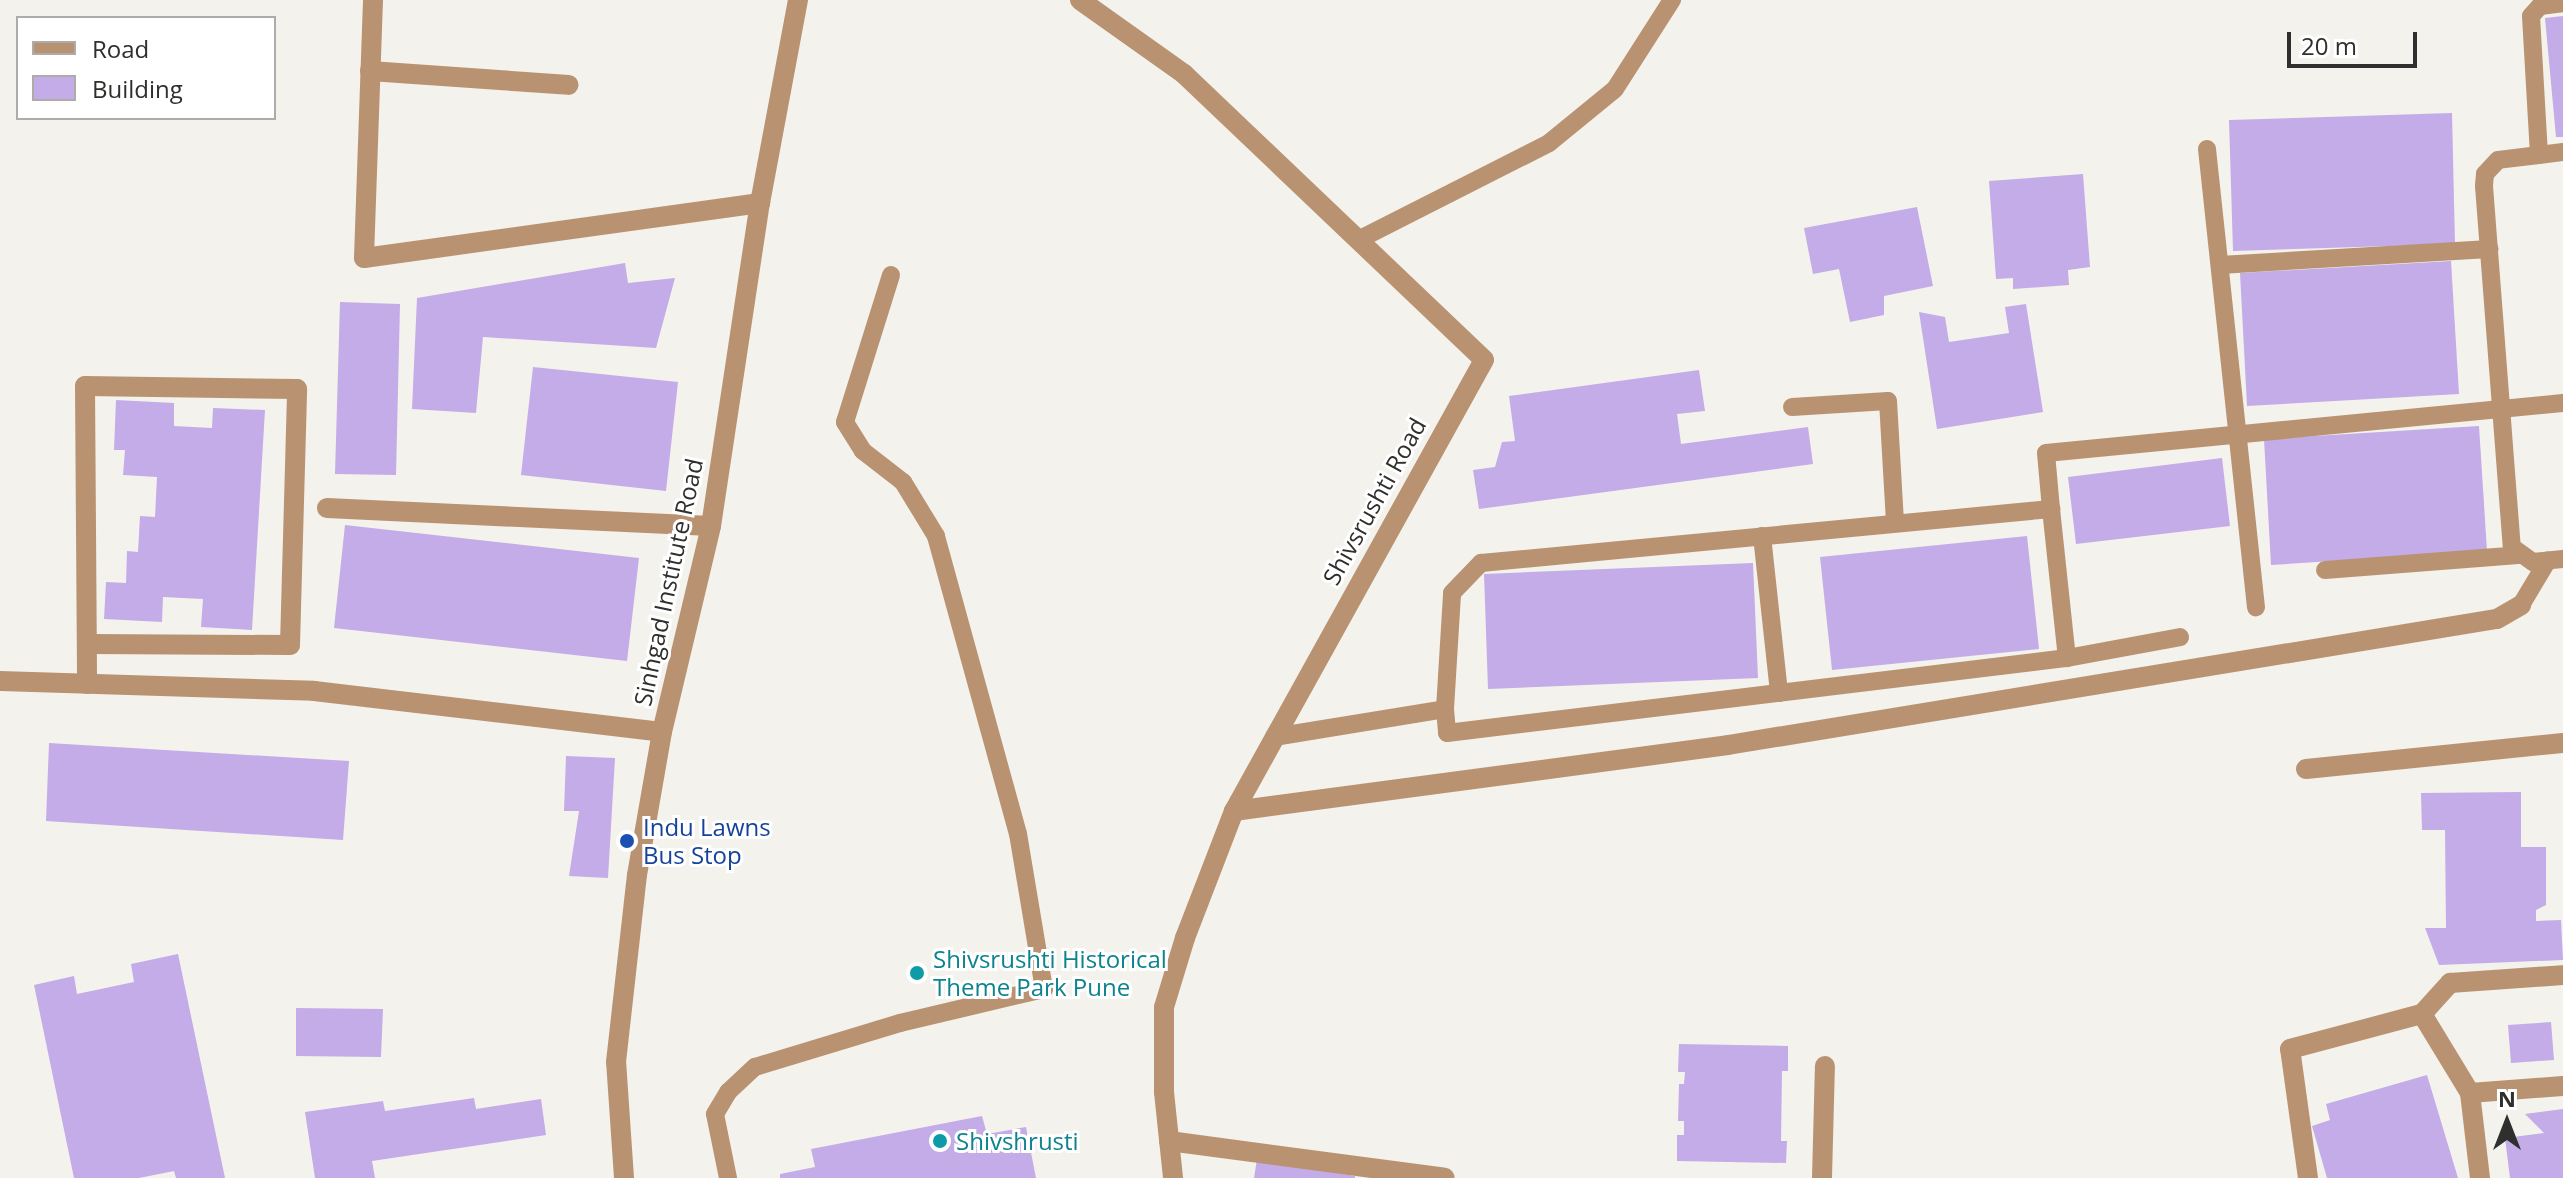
<!DOCTYPE html>
<html>
<head>
<meta charset="utf-8">
<style>
  body { margin:0 }
  #map { position:relative; width:2563px; height:1178px; overflow:hidden; background:#f4f2ed; font-family:"Open Sans",sans-serif }
  div>[style] { position:absolute }
  [style*='--x'] { left:calc(var(--x)*1px); top:calc(var(--y)*1px); width:calc(var(--w)*1px); rotate:calc(var(--a)*1deg) }
  .building>* { inset:0; background:#c3ace7 }
  .service>* { height:18px; margin:-9px; padding:0 9px; transform-origin:9px; border-radius:9px; background:#b99371 }
  .minor>* { height:20px; margin:-10px; padding:0 10px; transform-origin:10px; border-radius:10px; background:#b99371 }
  .dots>* { width:22px; height:22px; translate:-50% -50%; box-sizing:border-box; border:4px solid #fff; border-radius:50% }
  span { translate:-50% -50%; white-space:nowrap; text-align:center; line-height:1.15; -webkit-text-stroke:6px #fff; paint-order:stroke }
  .street-label { font-size:24px; color:#2f2f2d }
  .transit-label { font-size:24px; color:#164399 }
  .left { translate:0 -50%; text-align:left }
  .culture-label { font-size:24px; color:#0d838f }
  .legend { position:absolute; left:16px; top:16px; width:260px; height:104px; box-sizing:border-box; background:#fff; border:2px solid #acacab; margin:0; padding:10px 14px; list-style:none; font-size:24px; color:#2f2f2d }
  .legend li { display:flex; align-items:center; gap:16px; height:40px }
  .legend b { width:40px; border:2px solid #acacab }
  .north { position:absolute; left:2467px; top:1082px; width:80px; height:80px; -webkit-text-stroke:6px #fff; paint-order:stroke; rotate:0deg; font-size:22px; font-weight:700; line-height:32px; text-align:center; color:#2f2f2d }
  .north::after { content:''; display:block; margin:auto; width:28px; height:36px; background:#2f2f2d; clip-path:polygon(50% 0,100% 100%,50% 72%,0 100%) }
  .scale { position:absolute; left:2287px; top:32px; width:130px; height:36px; box-sizing:border-box; border:4px solid #2f2f2d; border-top:0; padding-left:10px; font-size:24px; line-height:28px; white-space:nowrap; color:#2f2f2d; -webkit-text-stroke:6px #fff; paint-order:stroke }
</style>
</head>
<body>
<div id="map">
  <div class="building">
    <i style="clip-path:polygon(2563px 16px,2563px 137px,2556px 137px,2545px 18px)"></i>
    <i style="clip-path:polygon(2452px 113px,2455px 244px,2233px 251px,2229px 120px)"></i>
    <i style="clip-path:polygon(2083px 174px,2090px 267px,2068px 270px,2069px 285px,2013px 289px,2013px 278px,1996px 279px,1989px 181px)"></i>
    <i style="clip-path:polygon(1917px 207px,1933px 286px,1884px 296px,1884px 315px,1850px 322px,1839px 269px,1813px 274px,1804px 228px)"></i>
    <i style="clip-path:polygon(2451px 261px,2459px 394px,2247px 406px,2240px 273px)"></i>
    <i style="clip-path:polygon(625px 263px,628px 283px,675px 278px,656px 348px,483px 337px,476px 413px,412px 409px,417px 298px)"></i>
    <i style="clip-path:polygon(340px 302px,400px 304px,396px 475px,335px 474px)"></i>
    <i style="clip-path:polygon(2026px 304px,2043px 412px,1937px 429px,1919px 312px,1945px 317px,1949px 342px,2009px 333px,2005px 307px)"></i>
    <i style="clip-path:polygon(533px 367px,678px 382px,666px 491px,521px 475px)"></i>
    <i style="clip-path:polygon(1699px 370px,1705px 411px,1677px 414px,1681px 444px,1808px 427px,1813px 464px,1479px 509px,1473px 470px,1495px 467px,1502px 442px,1515px 441px,1509px 396px)"></i>
    <i style="clip-path:polygon(116px 400px,174px 403px,174px 426px,212px 428px,213px 408px,265px 410px,252px 630px,201px 627px,203px 599px,163px 597px,162px 622px,104px 619px,106px 582px,126px 583px,127px 551px,138px 552px,140px 516px,155px 517px,157px 477px,123px 475px,125px 450px,114px 450px)"></i>
    <i style="clip-path:polygon(2479px 426px,2487px 551px,2271px 565px,2264px 439px)"></i>
    <i style="clip-path:polygon(2222px 458px,2230px 526px,2076px 544px,2068px 477px)"></i>
    <i style="clip-path:polygon(345px 525px,639px 558px,627px 661px,334px 628px)"></i>
    <i style="clip-path:polygon(2027px 536px,2039px 649px,1832px 670px,1820px 557px)"></i>
    <i style="clip-path:polygon(1753px 563px,1758px 678px,1488px 689px,1484px 574px)"></i>
    <i style="clip-path:polygon(49px 743px,349px 761px,343px 840px,46px 821px)"></i>
    <i style="clip-path:polygon(566px 756px,615px 758px,608px 878px,569px 876px,579px 811px,564px 811px)"></i>
    <i style="clip-path:polygon(2521px 792px,2521px 847px,2546px 847px,2546px 905px,2536px 910px,2536px 921px,2561px 920px,2563px 960px,2439px 965px,2425px 928px,2446px 928px,2445px 830px,2422px 830px,2421px 793px)"></i>
    <i style="clip-path:polygon(178px 954px,225px 1178px,176px 1178px,174px 1171px,139px 1178px,74px 1178px,34px 985px,74px 976px,77px 994px,134px 982px,131px 964px)"></i>
    <i style="clip-path:polygon(296px 1008px,383px 1009px,381px 1057px,296px 1056px)"></i>
    <i style="clip-path:polygon(2551px 1022px,2554px 1060px,2511px 1063px,2508px 1025px)"></i>
    <i style="clip-path:polygon(1679px 1044px,1788px 1046px,1788px 1071px,1782px 1071px,1781px 1141px,1787px 1141px,1786px 1163px,1677px 1161px,1677px 1135px,1684px 1135px,1684px 1121px,1678px 1121px,1679px 1084px,1684px 1084px,1685px 1072px,1678px 1072px)"></i>
    <i style="clip-path:polygon(2427px 1075px,2458px 1178px,2327px 1178px,2312px 1126px,2330px 1120px,2326px 1104px)"></i>
    <i style="clip-path:polygon(474px 1098px,476px 1109px,541px 1099px,546px 1135px,372px 1161px,375px 1178px,315px 1178px,305px 1112px,383px 1101px,385px 1111px)"></i>
    <i style="clip-path:polygon(2563px 1109px,2563px 1178px,2510px 1178px,2505px 1138px,2544px 1133px,2525px 1114px)"></i>
    <i style="clip-path:polygon(982px 1116px,987px 1134px,1026px 1127px,1036px 1178px,780px 1178px,780px 1174px,815px 1167px,811px 1149px)"></i>
    <i style="clip-path:polygon(1257px 1159px,1355px 1176px,1355px 1178px,1254px 1178px)"></i>
  </div>
  <div class="service">
    <i style="--x:2207;--y:149;--w:461;--a:83.9"></i>
    <i style="--x:2563;--y:152;--w:65;--a:173"></i>
    <i style="--x:2498;--y:160;--w:19;--a:133"></i>
    <i style="--x:2485;--y:174;--w:12;--a:95"></i>
    <i style="--x:2484;--y:186;--w:362;--a:85.6"></i>
    <i style="--x:2512;--y:547;--w:26;--a:36"></i>
    <i style="--x:2533;--y:562;--w:30;--a:-6"></i>
    <i style="--x:2539;--y:155;--w:139;--a:-93.3"></i>
    <i style="--x:2531;--y:16;--w:13;--a:-48"></i>
    <i style="--x:2540;--y:6;--w:23;--a:-7"></i>
    <i style="--x:1358;--y:240;--w:214;--a:-26.9"></i>
    <i style="--x:1549;--y:143;--w:85;--a:-39.3"></i>
    <i style="--x:1615;--y:89;--w:106;--a:-57.4"></i>
    <i style="--x:2220;--y:265;--w:270;--a:-3.4"></i>
    <i style="--x:1792;--y:407;--w:96;--a:-3.6"></i>
    <i style="--x:1888;--y:401;--w:122;--a:86.7"></i>
    <i style="--x:2051;--y:509;--w:150;--a:83.9"></i>
    <i style="--x:1762;--y:536;--w:158;--a:83.8"></i>
    <i style="--x:2325;--y:570;--w:197;--a:-4.4"></i>
    <i style="--x:2521;--y:605;--w:52;--a:-59"></i>
    <i style="--x:1445;--y:709;--w:24;--a:85"></i>
    <i style="--x:1447;--y:733;--w:625;--a:-6.9"></i>
    <i style="--x:2067;--y:658;--w:115;--a:-10.5"></i>
    <i style="--x:1274;--y:737;--w:173;--a:-9.3"></i>
    <i style="--x:1445;--y:709;--w:116;--a:-86.5"></i>
    <i style="--x:1452;--y:593;--w:42;--a:-46"></i>
    <i style="--x:1481;--y:563;--w:573;--a:-5.41"></i>
    <i style="--x:2051;--y:509;--w:56;--a:-95.1"></i>
    <i style="--x:2046;--y:453;--w:519;--a:-5.52"></i>
    <i style="--x:728;--y:1178;--w:65;--a:-101.5"></i>
    <i style="--x:715;--y:1114;--w:26;--a:-59"></i>
    <i style="--x:728;--y:1092;--w:37;--a:-43"></i>
    <i style="--x:755;--y:1067;--w:152;--a:-16.9"></i>
    <i style="--x:900;--y:1023;--w:148;--a:-13.3"></i>
    <i style="--x:1044;--y:989;--w:157;--a:-99.5"></i>
    <i style="--x:1018;--y:834;--w:309;--a:-105.4"></i>
    <i style="--x:936;--y:536;--w:63;--a:-121.4"></i>
    <i style="--x:903;--y:482;--w:51;--a:-142.2"></i>
    <i style="--x:863;--y:451;--w:34;--a:-122"></i>
    <i style="--x:845;--y:422;--w:154;--a:-72.6"></i>
  </div>
  <div class="minor">
    <i style="--x:373;--y:0;--w:258;--a:92"></i>
    <i style="--x:364;--y:258;--w:400;--a:-7.9"></i>
    <i style="--x:1080;--y:0;--w:128;--a:35.4"></i>
    <i style="--x:1184;--y:74;--w:414;--a:43.6"></i>
    <i style="--x:1484;--y:360;--w:516;--a:119"></i>
    <i style="--x:1234;--y:811;--w:136;--a:111.1"></i>
    <i style="--x:1185;--y:938;--w:72;--a:106.9"></i>
    <i style="--x:1164;--y:1007;--w:85;--a:90"></i>
    <i style="--x:1164;--y:1092;--w:86;--a:84"></i>
    <i style="--x:370;--y:71;--w:199;--a:4"></i>
    <i style="--x:327;--y:508;--w:384;--a:2.7"></i>
    <i style="--x:87;--y:644;--w:203;--a:0.3"></i>
    <i style="--x:290;--y:645;--w:256;--a:-88.4"></i>
    <i style="--x:297;--y:389;--w:212;--a:-179.2"></i>
    <i style="--x:85;--y:386;--w:298;--a:89.6"></i>
    <i style="--x:0;--y:681;--w:314;--a:1.8"></i>
    <i style="--x:314;--y:691;--w:350;--a:6.7"></i>
    <i style="--x:2306;--y:769;--w:258;--a:-5.8"></i>
    <i style="--x:1234;--y:811;--w:498;--a:-7.6"></i>
    <i style="--x:1728;--y:745;--w:779;--a:-9.31"></i>
    <i style="--x:2497;--y:619;--w:28;--a:-30"></i>
    <i style="--x:2422;--y:1014;--w:42;--a:-47.9"></i>
    <i style="--x:2450;--y:983;--w:113;--a:-4"></i>
    <i style="--x:2470;--y:1093;--w:93;--a:-4.3"></i>
    <i style="--x:1169;--y:1141;--w:278;--a:7.6"></i>
    <i style="--x:624;--y:1178;--w:116;--a:-93.9"></i>
    <i style="--x:616;--y:1062;--w:188;--a:-83.6"></i>
    <i style="--x:637;--y:875;--w:145;--a:-80.1"></i>
    <i style="--x:662;--y:732;--w:212;--a:-76.6"></i>
    <i style="--x:711;--y:526;--w:327;--a:-81.4"></i>
    <i style="--x:760;--y:203;--w:207;--a:-79.4"></i>
    <i style="--x:1822;--y:1178;--w:112;--a:-88.5"></i>
    <i style="--x:2308;--y:1178;--w:130;--a:-97.9"></i>
    <i style="--x:2290;--y:1049;--w:137;--a:-14.9"></i>
    <i style="--x:2422;--y:1014;--w:92;--a:58.7"></i>
    <i style="--x:2470;--y:1093;--w:86;--a:83.3"></i>
  </div>
  <div class="dots">
    <i style="left:627px;top:841px;background:#1a4fb4"></i>
    <i style="left:917px;top:973px;background:#0f9aa8"></i>
    <i style="left:940px;top:1141px;background:#0f9aa8"></i>
  </div>
  <div class="street-label">
    <span style="left:1374px;top:501px;rotate:-61deg">Shivsrushti Road</span>
    <span style="left:668px;top:582px;rotate:-78deg">Sinhgad Institute Road</span>
  </div>
  <div class="transit-label">
    <span class="left" style="left:643px;top:841px">Indu Lawns<br>Bus Stop</span>
  </div>
  <div class="culture-label">
    <span class="left" style="left:933px;top:973px">Shivsrushti Historical<br>Theme Park Pune</span>
    <span class="left" style="left:956px;top:1141px">Shivshrusti</span>
  </div>
  <ul class="legend">
  <li><b style="height:10px;background:#b99371"></b>Road</li>
  <li><b style="height:22px;background:#c3ace7"></b>Building</li>
  </ul>
  <div class="north">N</div>
  <div class="scale">20 m</div>
</div>
</body>
</html>
